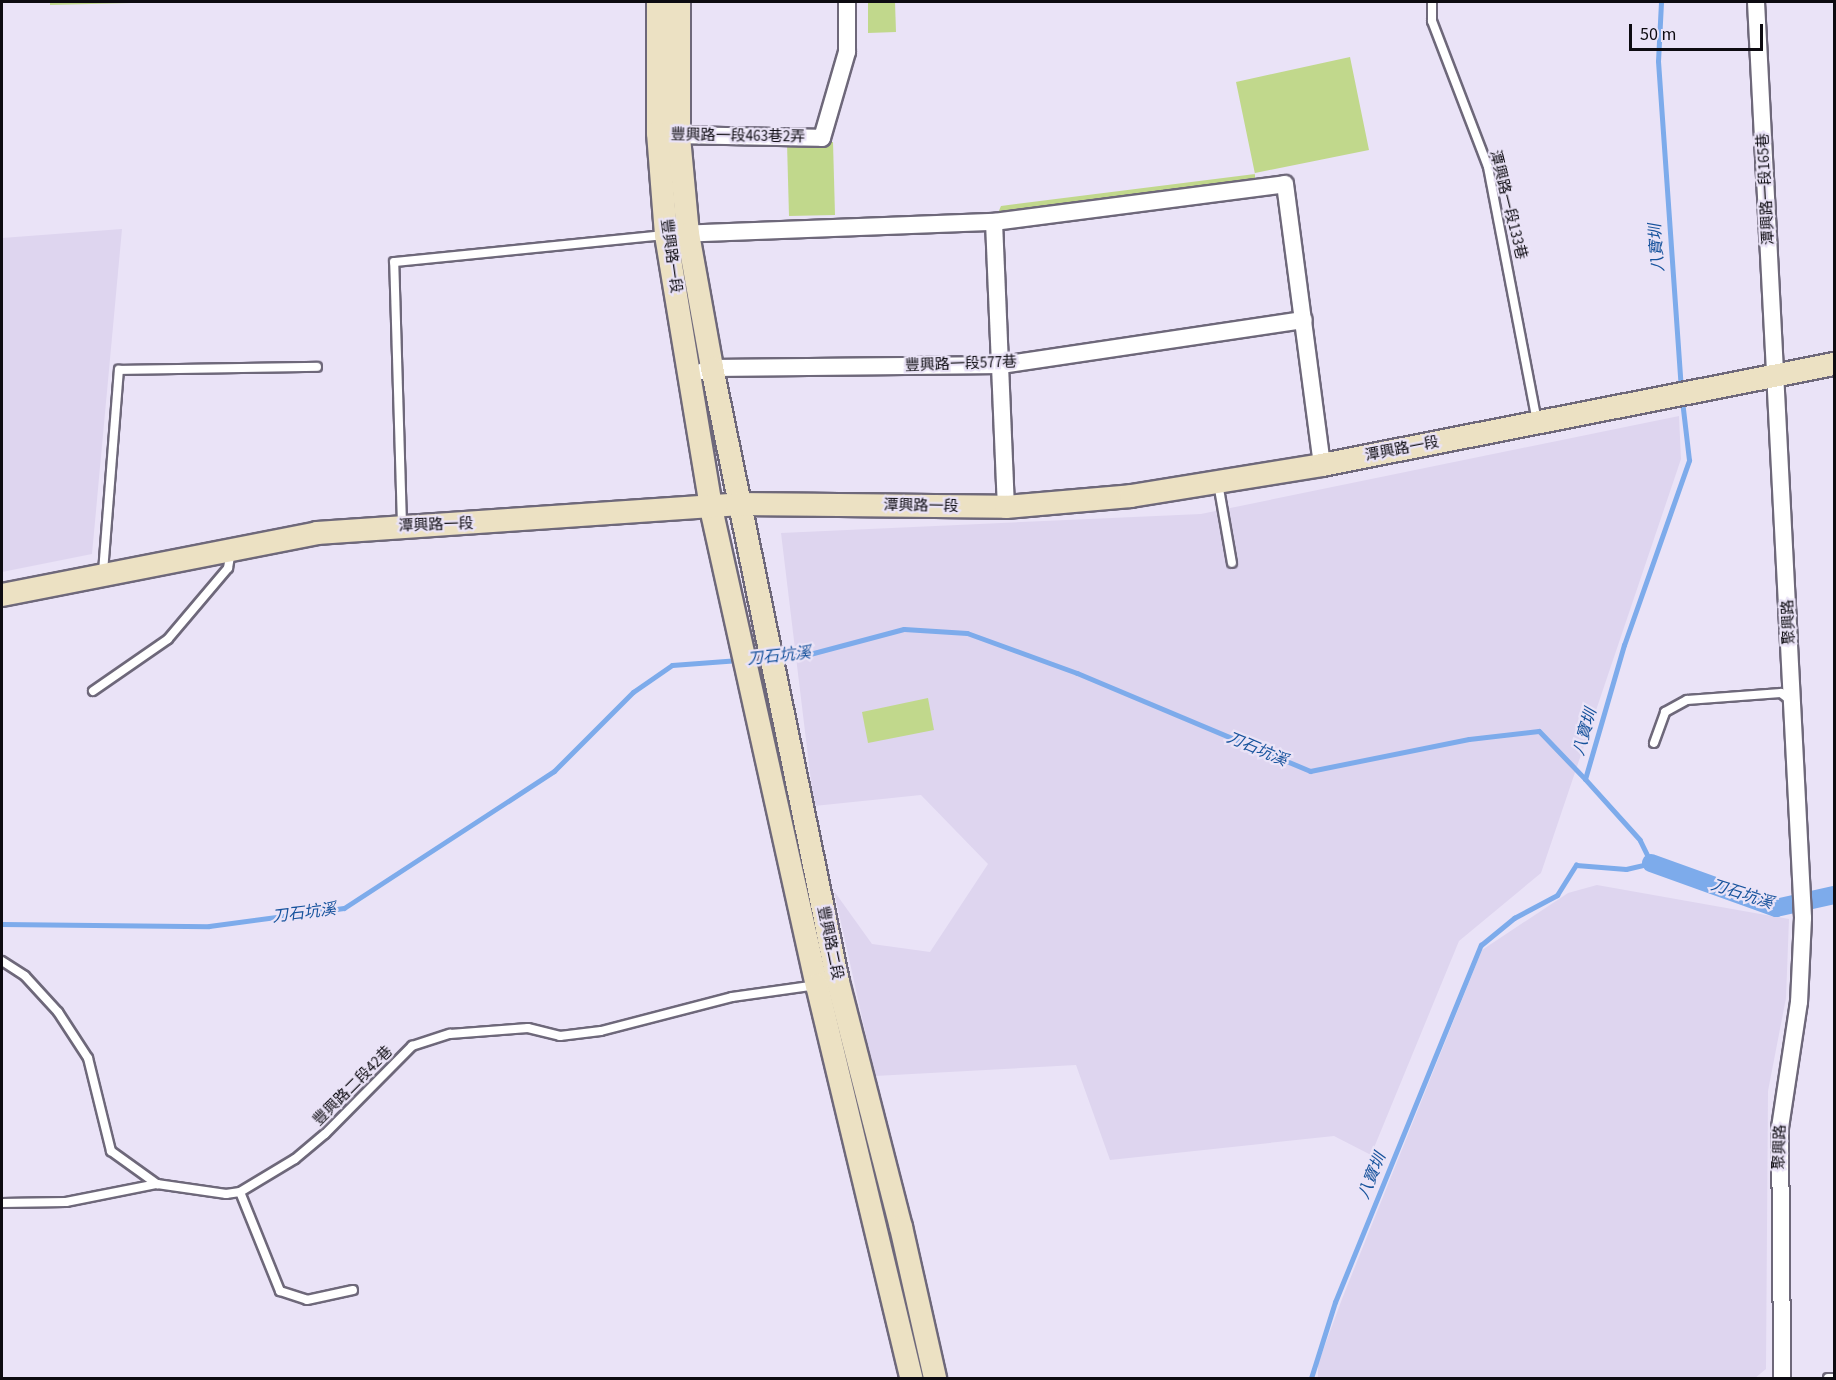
<!DOCTYPE html>
<html>
<head>
<meta charset="utf-8">
<style>
  body { margin:0 }
  #map { position:relative; width:1836px; height:1380px; overflow:hidden; background:#eae3f7; font-family:"Source Sans 3","Noto Sans TC",sans-serif }
  div>[style] { position:absolute }
  [style*='--x'] { left:calc(var(--x)*1px); top:calc(var(--y)*1px); width:calc(var(--w)*1px); rotate:calc(var(--a)*1deg) }
  .built>* { inset:0; background:#ded5ef }
  .green>* { inset:0; background:#c1d88c }
  .stream>* { height:5px; margin:-2.5px; padding:0 2.5px; transform-origin:2.5px; border-radius:2.5px; background:#7dabeb }
  .canal>* { height:18px; margin:-9px; padding:0 9px; transform-origin:9px; border-radius:9px; background:#7dabeb }
  .roads { filter:drop-shadow(2px 0 #6e687a) drop-shadow(-2px 0 #6e687a) drop-shadow(0 2px #6e687a) drop-shadow(0 -2px #6e687a) }
  .lane>* { height:8px; margin:-4px; padding:0 4px; transform-origin:4px; border-radius:4px; background:#fff }
  .street>* { height:16px; margin:-8px; padding:0 8px; transform-origin:8px; border-radius:8px; background:#fff }
  .secondary>* { height:22px; margin:-11px; padding:0 11px; transform-origin:11px; border-radius:11px; background:#ece1c3 }
  span { translate:-50% -50%; white-space:nowrap; text-align:center; line-height:1.15; -webkit-text-stroke:4.5px #eae3f7; paint-order:stroke }
  .street-label { font-size:15px; color:#0d0b11 }
  .water-label { font-size:16px; color:#16529c; font-style:italic }
  .frame { position:absolute; inset:0; border:3px solid #0d0b11; pointer-events:none }
  .scale { position:absolute; left:1629px; top:24px; width:134px; height:27px; box-sizing:border-box; border:3px solid #0d0b11; border-top:0; padding-left:8px; font-size:18px; line-height:21px; white-space:nowrap; color:#0d0b11; -webkit-text-stroke:4px #eae3f7; paint-order:stroke }
</style>
</head>
<body>
<div id="map">
  <div class="built">
    <i style="clip-path:polygon(122px 229px,92px 554px,2px 572px,2px 238px)"></i>
    <i style="clip-path:polygon(1679px 416px,1681px 459px,1541px 873px,1459px 941px,1371px 1155px,1334px 1136px,1110px 1160px,1076px 1065px,875px 1076px,834px 891px,872px 944px,930px 952px,988px 864px,921px 795px,814px 806px,781px 533px,1201px 514px)"></i>
    <i style="clip-path:polygon(1597px 885px,1789px 919px,1786px 998px,1768px 1091px,1766px 1369px,1755px 1378px,1318px 1378px,1318px 1364px,1342px 1299px,1482px 950px,1568px 893px)"></i>
  </div>
  <div class="green">
    <i style="clip-path:polygon(50px 2px,172px 2px,50px 5px)"></i>
    <i style="clip-path:polygon(868px 2px,895px 2px,896px 32px,868px 33px)"></i>
    <i style="clip-path:polygon(1350px 57px,1369px 150px,1255px 173px,1255px 188px,994px 222px,1001px 206px,1255px 174px,1236px 82px)"></i>
    <i style="clip-path:polygon(833px 142px,835px 215px,789px 216px,787px 143px)"></i>
    <i style="clip-path:polygon(928px 698px,934px 730px,868px 743px,862px 712px)"></i>
  </div>
  <div class="stream">
    <i style="--x:1661;--y:2;--w:59;--a:92.9"></i>
    <i style="--x:1658;--y:61;--w:327;--a:86"></i>
    <i style="--x:778;--y:657;--w:28;--a:-4"></i>
    <i style="--x:806;--y:655;--w:101;--a:-14.9"></i>
    <i style="--x:904;--y:629;--w:63;--a:3.6"></i>
    <i style="--x:967;--y:633;--w:117;--a:20"></i>
    <i style="--x:1077;--y:673;--w:253;--a:22.8"></i>
    <i style="--x:1310;--y:771;--w:162;--a:-11.4"></i>
    <i style="--x:1469;--y:739;--w:70;--a:-6.5"></i>
    <i style="--x:1539;--y:731;--w:66;--a:46.2"></i>
    <i style="--x:2;--y:924;--w:207;--a:0.6"></i>
    <i style="--x:209;--y:926;--w:136;--a:-7.6"></i>
    <i style="--x:344;--y:908;--w:251;--a:-33.1"></i>
    <i style="--x:554;--y:771;--w:112;--a:-45"></i>
    <i style="--x:633;--y:692;--w:47;--a:-34.7"></i>
    <i style="--x:672;--y:665;--w:67;--a:-4.3"></i>
    <i style="--x:1311;--y:1378;--w:80;--a:-72.5"></i>
    <i style="--x:1335;--y:1302;--w:386;--a:-67.8"></i>
    <i style="--x:1481;--y:945;--w:43;--a:-39.3"></i>
    <i style="--x:1514;--y:918;--w:49;--a:-28.1"></i>
    <i style="--x:1557;--y:895;--w:36;--a:-58"></i>
    <i style="--x:1576;--y:865;--w:50;--a:4.6"></i>
    <i style="--x:1626;--y:869;--w:26;--a:-13"></i>
    <i style="--x:1651;--y:863;--w:25;--a:-116"></i>
    <i style="--x:1640;--y:840;--w:82;--a:-132"></i>
    <i style="--x:1585;--y:779;--w:140;--a:-73.8"></i>
    <i style="--x:1624;--y:645;--w:196;--a:-70.6"></i>
    <i style="--x:1689;--y:460;--w:60;--a:-96.7"></i>
  </div>
  <div class="canal">
    <i style="--x:1651;--y:863;--w:133;--a:19.8"></i>
    <i style="--x:1776;--y:908;--w:59;--a:-12.6"></i>
  </div>
  <div class="roads">
    <div class="lane">
      <i style="--x:1432;--y:2;--w:19;--a:90"></i>
      <i style="--x:1432;--y:21;--w:156;--a:69"></i>
      <i style="--x:1488;--y:167;--w:260;--a:79.1"></i>
      <i style="--x:1218;--y:483;--w:81;--a:80.1"></i>
      <i style="--x:402;--y:525;--w:263;--a:-91.7"></i>
      <i style="--x:394;--y:262;--w:273;--a:-5.7"></i>
      <i style="--x:103;--y:572;--w:203;--a:-85.5"></i>
      <i style="--x:119;--y:370;--w:198;--a:-0.9"></i>
      <i style="--x:93;--y:691;--w:91;--a:-34.7"></i>
      <i style="--x:168;--y:639;--w:93;--a:-49.8"></i>
      <i style="--x:228;--y:568;--w:17;--a:-80"></i>
      <i style="--x:1654;--y:743;--w:33;--a:-70"></i>
      <i style="--x:1665;--y:712;--w:25;--a:-29"></i>
      <i style="--x:1687;--y:700;--w:94;--a:-4.3"></i>
      <i style="--x:1781;--y:693;--w:11;--a:38"></i>
      <i style="--x:2;--y:961;--w:27;--a:33"></i>
      <i style="--x:25;--y:976;--w:49;--a:47.5"></i>
      <i style="--x:58;--y:1012;--w:55;--a:56.9"></i>
      <i style="--x:88;--y:1058;--w:96;--a:76.1"></i>
      <i style="--x:111;--y:1151;--w:57;--a:35.7"></i>
      <i style="--x:240;--y:1192;--w:107;--a:68"></i>
      <i style="--x:280;--y:1291;--w:28;--a:18"></i>
      <i style="--x:307;--y:1300;--w:47;--a:-12.3"></i>
      <i style="--x:2;--y:1203;--w:64;--a:-0.9"></i>
      <i style="--x:66;--y:1202;--w:93;--a:-11.2"></i>
      <i style="--x:157;--y:1184;--w:70;--a:8.2"></i>
      <i style="--x:226;--y:1194;--w:14;--a:-8"></i>
      <i style="--x:240;--y:1192;--w:64;--a:-31"></i>
      <i style="--x:295;--y:1159;--w:39;--a:-40"></i>
      <i style="--x:325;--y:1134;--w:124;--a:-45.3"></i>
      <i style="--x:412;--y:1046;--w:40;--a:-18"></i>
      <i style="--x:450;--y:1034;--w:78;--a:-4.4"></i>
      <i style="--x:528;--y:1028;--w:33;--a:14"></i>
      <i style="--x:560;--y:1036;--w:41;--a:-7"></i>
      <i style="--x:601;--y:1031;--w:135;--a:-14.5"></i>
      <i style="--x:732;--y:997;--w:86;--a:-8"></i>
      <i style="--x:1828;--y:1378;--w:6;--a:0"></i>
    </div>
    <div class="street">
      <i style="--x:1756;--y:2;--w:917;--a:87.06"></i>
      <i style="--x:1803;--y:918;--w:84;--a:92.7"></i>
      <i style="--x:1799;--y:1002;--w:127;--a:98.6"></i>
      <i style="--x:1780;--y:1128;--w:250;--a:89.5"></i>
      <i style="--x:669;--y:135;--w:153;--a:1.1"></i>
      <i style="--x:822;--y:138;--w:90;--a:-73.8"></i>
      <i style="--x:847;--y:52;--w:50;--a:-90"></i>
      <i style="--x:994;--y:222;--w:285;--a:87.6"></i>
      <i style="--x:679;--y:234;--w:315;--a:-2.2"></i>
      <i style="--x:994;--y:222;--w:293;--a:-7.4"></i>
      <i style="--x:1285;--y:184;--w:283;--a:82.5"></i>
      <i style="--x:703;--y:371;--w:9;--a:-18"></i>
      <i style="--x:712;--y:368;--w:290;--a:-0.6"></i>
      <i style="--x:1002;--y:365;--w:305;--a:-8.5"></i>
    </div>
    <div class="secondary">
      <i style="--x:658;--y:2;--w:131;--a:90"></i>
      <i style="--x:658;--y:133;--w:102;--a:85.5"></i>
      <i style="--x:666;--y:235;--w:277;--a:80.6"></i>
      <i style="--x:711;--y:508;--w:489;--a:77.5"></i>
      <i style="--x:817;--y:985;--w:404;--a:76.5"></i>
      <i style="--x:679;--y:2;--w:135;--a:90"></i>
      <i style="--x:679;--y:137;--w:97;--a:84.7"></i>
      <i style="--x:688;--y:234;--w:136;--a:79.8"></i>
      <i style="--x:712;--y:368;--w:627;--a:78.4"></i>
      <i style="--x:838;--y:982;--w:253;--a:75.6"></i>
      <i style="--x:901;--y:1227;--w:155;--a:77.3"></i>
      <i style="--x:2;--y:595;--w:321;--a:-11.1"></i>
      <i style="--x:317;--y:533;--w:421;--a:-3.9"></i>
      <i style="--x:737;--y:504;--w:269;--a:0.6"></i>
      <i style="--x:1006;--y:507;--w:125;--a:-5"></i>
      <i style="--x:1131;--y:496;--w:193;--a:-9.2"></i>
      <i style="--x:1322;--y:465;--w:522;--a:-11.16"></i>
    </div>
  </div>
  <div class="street-label">
    <span style="left:738px;top:136px;rotate:1deg">豐興路一段463巷2弄</span>
    <span style="left:1766px;top:189px;rotate:-93deg">潭興路一段165巷</span>
    <span style="left:1508px;top:205px;rotate:76deg">潭興路一段133巷</span>
    <span style="left:671px;top:256px;rotate:82deg">豐興路一段</span>
    <span style="left:961px;top:364px;rotate:-2deg">豐興路一段577巷</span>
    <span style="left:1402px;top:449px;rotate:-11deg">潭興路一段</span>
    <span style="left:921px;top:506px;rotate:1deg">潭興路一段</span>
    <span style="left:436px;top:525px;rotate:-2deg">潭興路一段</span>
    <span style="left:1789px;top:622px;rotate:-93deg">聚興路</span>
    <span style="left:830px;top:943px;rotate:78deg">豐興路二段</span>
    <span style="left:353px;top:1086px;rotate:-45deg">豐興路二段42巷</span>
    <span style="left:1780px;top:1147px;rotate:-89deg">聚興路</span>
  </div>
  <div class="water-label">
    <span style="left:1657px;top:248px;rotate:-94deg">八寶圳</span>
    <span style="left:779px;top:656px;rotate:-6deg">刀石坑溪</span>
    <span style="left:1585px;top:732px;rotate:-74deg">八寶圳</span>
    <span style="left:1257px;top:749px;rotate:23deg">刀石坑溪</span>
    <span style="left:1742px;top:894px;rotate:18deg">刀石坑溪</span>
    <span style="left:304px;top:913px;rotate:-7deg">刀石坑溪</span>
    <span style="left:1372px;top:1176px;rotate:-68deg">八寶圳</span>
  </div>
  <div class="frame"></div>
  <div class="scale">50 m</div>
</div>
</body>
</html>
